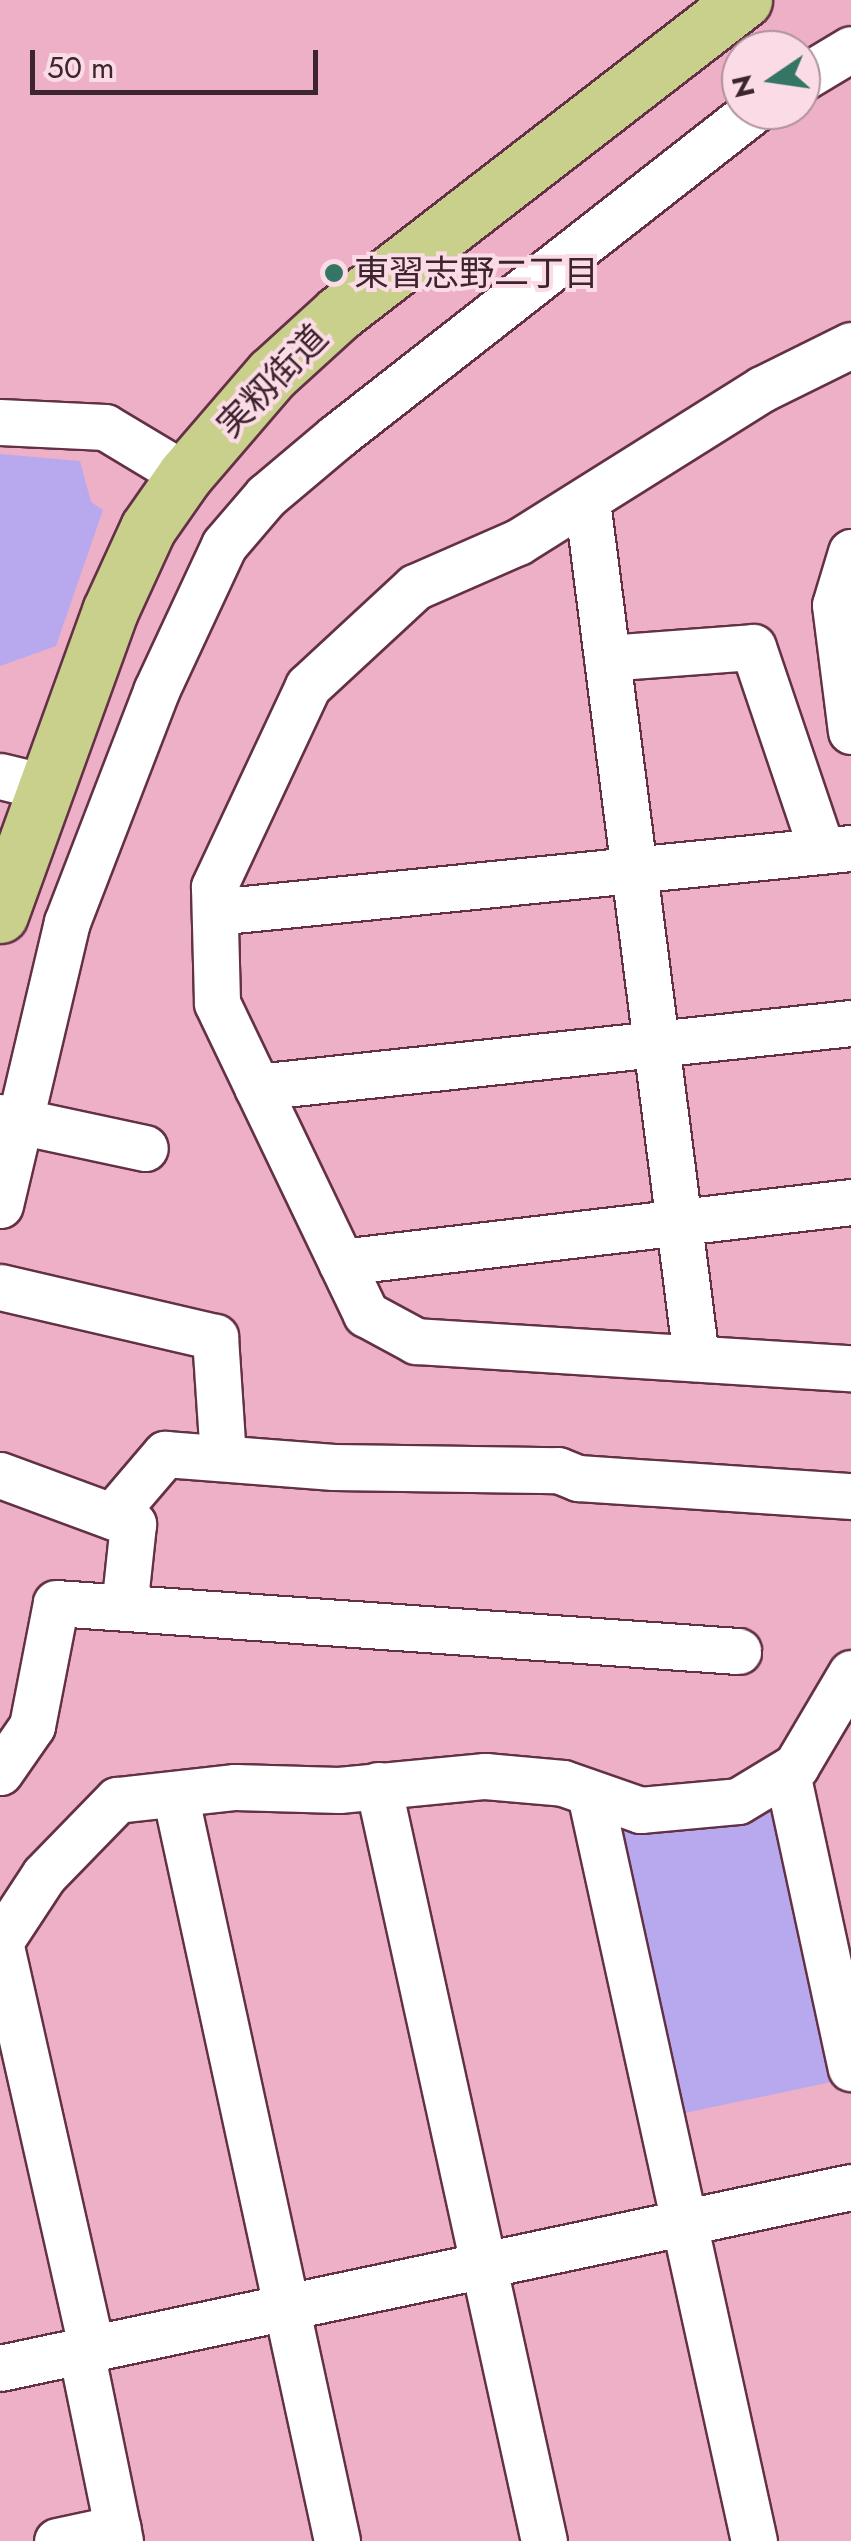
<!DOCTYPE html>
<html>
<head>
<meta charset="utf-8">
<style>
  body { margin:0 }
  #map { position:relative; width:851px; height:2541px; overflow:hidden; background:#edb0c7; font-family:Jost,"Noto Sans JP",sans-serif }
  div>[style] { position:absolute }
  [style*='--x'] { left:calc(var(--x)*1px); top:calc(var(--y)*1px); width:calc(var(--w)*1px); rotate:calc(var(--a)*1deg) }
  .green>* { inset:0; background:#b8a8ed }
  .roads { filter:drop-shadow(2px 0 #633146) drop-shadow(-2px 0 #633146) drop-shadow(0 2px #633146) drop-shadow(0 -2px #633146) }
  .street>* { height:45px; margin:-22.5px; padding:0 22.5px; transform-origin:22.5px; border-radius:22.5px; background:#fff }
  .primary>* { height:55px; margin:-27.5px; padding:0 27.5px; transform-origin:27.5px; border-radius:27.5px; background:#c9d08b }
  .dots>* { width:28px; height:28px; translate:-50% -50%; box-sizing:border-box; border:5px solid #fbdbe6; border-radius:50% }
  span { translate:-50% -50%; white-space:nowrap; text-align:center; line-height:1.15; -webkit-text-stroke:8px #fbdbe6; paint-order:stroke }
  .poi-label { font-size:35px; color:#3c252e }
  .left { translate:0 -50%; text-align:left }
  .street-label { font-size:35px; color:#3c252e }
  .north { position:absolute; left:721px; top:30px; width:100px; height:100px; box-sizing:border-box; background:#fbdbe6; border:2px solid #af929c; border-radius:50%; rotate:257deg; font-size:28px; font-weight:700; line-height:40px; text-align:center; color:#3c252e }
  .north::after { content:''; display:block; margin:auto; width:35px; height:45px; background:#347565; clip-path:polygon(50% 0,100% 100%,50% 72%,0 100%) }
  .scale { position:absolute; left:30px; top:50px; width:288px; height:45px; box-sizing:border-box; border:5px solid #3c252e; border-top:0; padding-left:12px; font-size:30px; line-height:35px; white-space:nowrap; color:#3c252e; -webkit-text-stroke:8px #fbdbe6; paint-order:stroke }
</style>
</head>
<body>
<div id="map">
  <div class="green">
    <i style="clip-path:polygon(0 454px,80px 461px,91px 502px,103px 510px,56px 646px,0 666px)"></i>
    <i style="clip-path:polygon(778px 1797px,836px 2081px,675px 2115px,610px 1819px)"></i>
  </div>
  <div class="roads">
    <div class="street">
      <i style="--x:801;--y:79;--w:58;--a:-31"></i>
      <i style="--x:851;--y:345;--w:99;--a:153.7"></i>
      <i style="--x:762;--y:389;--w:288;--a:147.9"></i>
      <i style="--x:518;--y:542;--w:112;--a:156.4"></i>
      <i style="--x:415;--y:587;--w:146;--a:137.2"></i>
      <i style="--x:308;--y:686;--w:222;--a:115.1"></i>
      <i style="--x:214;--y:887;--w:116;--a:88.5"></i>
      <i style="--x:217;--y:1003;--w:345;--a:64.4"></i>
      <i style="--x:366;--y:1314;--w:57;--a:28.4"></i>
      <i style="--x:416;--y:1341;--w:436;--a:3.6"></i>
      <i style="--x:0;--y:422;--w:105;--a:2.7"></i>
      <i style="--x:105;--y:427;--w:93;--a:31"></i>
      <i style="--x:587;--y:501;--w:864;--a:82.75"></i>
      <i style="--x:851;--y:552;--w:55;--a:106.8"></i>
      <i style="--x:835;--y:605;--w:127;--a:82.8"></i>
      <i style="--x:607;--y:658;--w:146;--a:-4.3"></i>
      <i style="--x:753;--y:647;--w:215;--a:71.3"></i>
      <i style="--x:0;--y:776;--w:46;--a:13.7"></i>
      <i style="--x:215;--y:912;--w:639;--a:-5.75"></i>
      <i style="--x:257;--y:1087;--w:597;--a:-6.15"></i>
      <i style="--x:0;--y:1117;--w:148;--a:12.1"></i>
      <i style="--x:0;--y:1205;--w:291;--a:-76.7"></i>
      <i style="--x:67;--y:922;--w:248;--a:-68.9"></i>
      <i style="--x:156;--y:691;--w:161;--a:-65"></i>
      <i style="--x:224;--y:545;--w:65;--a:-49.4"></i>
      <i style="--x:266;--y:496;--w:92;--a:-40.1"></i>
      <i style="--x:336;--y:437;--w:531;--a:-38.04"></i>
      <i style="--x:341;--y:1262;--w:514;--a:-6.71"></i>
      <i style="--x:0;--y:1287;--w:221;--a:13.1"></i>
      <i style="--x:215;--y:1337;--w:121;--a:86.2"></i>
      <i style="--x:0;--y:1475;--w:142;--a:20.2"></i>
      <i style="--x:133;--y:1524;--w:84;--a:96.1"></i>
      <i style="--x:112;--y:1516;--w:82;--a:-49.5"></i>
      <i style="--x:165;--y:1454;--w:169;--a:4.4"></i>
      <i style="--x:334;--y:1467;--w:224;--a:0.8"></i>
      <i style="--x:558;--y:1470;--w:22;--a:22"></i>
      <i style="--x:578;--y:1478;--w:274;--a:3.8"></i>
      <i style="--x:0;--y:1772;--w:56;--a:-55.2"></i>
      <i style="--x:32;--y:1726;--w:125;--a:-79"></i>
      <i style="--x:56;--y:1603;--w:684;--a:4.03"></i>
      <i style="--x:787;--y:1773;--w:302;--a:77.8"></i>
      <i style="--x:378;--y:1785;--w:774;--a:77.62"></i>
      <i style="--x:175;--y:1794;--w:764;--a:77.76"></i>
      <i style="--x:590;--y:1794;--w:765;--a:77.62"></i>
      <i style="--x:0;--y:1942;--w:80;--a:-56.7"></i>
      <i style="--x:44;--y:1875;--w:105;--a:-45.8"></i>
      <i style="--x:117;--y:1800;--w:119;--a:-6.3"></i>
      <i style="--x:235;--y:1787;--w:104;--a:1.7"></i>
      <i style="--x:339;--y:1790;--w:147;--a:-5.5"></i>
      <i style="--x:485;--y:1776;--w:78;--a:5.1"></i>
      <i style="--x:563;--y:1783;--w:82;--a:19.3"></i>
      <i style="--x:640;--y:1810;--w:98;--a:-5.2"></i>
      <i style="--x:738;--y:1801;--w:68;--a:-31.1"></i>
      <i style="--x:796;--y:1766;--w:108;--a:-59.4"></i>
      <i style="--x:0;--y:1942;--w:417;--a:77.3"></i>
      <i style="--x:81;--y:2351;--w:194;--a:78.4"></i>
      <i style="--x:0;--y:2368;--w:870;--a:-12.01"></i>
      <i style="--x:57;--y:2541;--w:62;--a:-12"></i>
    </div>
    <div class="primary">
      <i style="--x:0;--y:915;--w:323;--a:-70.1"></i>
      <i style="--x:110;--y:611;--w:91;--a:-65.4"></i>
      <i style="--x:148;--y:528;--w:65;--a:-55.1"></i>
      <i style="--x:185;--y:475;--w:133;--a:-49.3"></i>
      <i style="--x:272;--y:374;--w:91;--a:-42.3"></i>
      <i style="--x:339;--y:313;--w:512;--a:-37.7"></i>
    </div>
  </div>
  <div class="dots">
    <i style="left:334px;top:273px;background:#347565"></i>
  </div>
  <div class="poi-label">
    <span class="left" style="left:354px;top:273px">東習志野二丁目</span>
  </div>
  <div class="street-label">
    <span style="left:272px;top:381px;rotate:-46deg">実籾街道</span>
  </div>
  <div class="north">N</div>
  <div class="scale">50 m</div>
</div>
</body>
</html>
